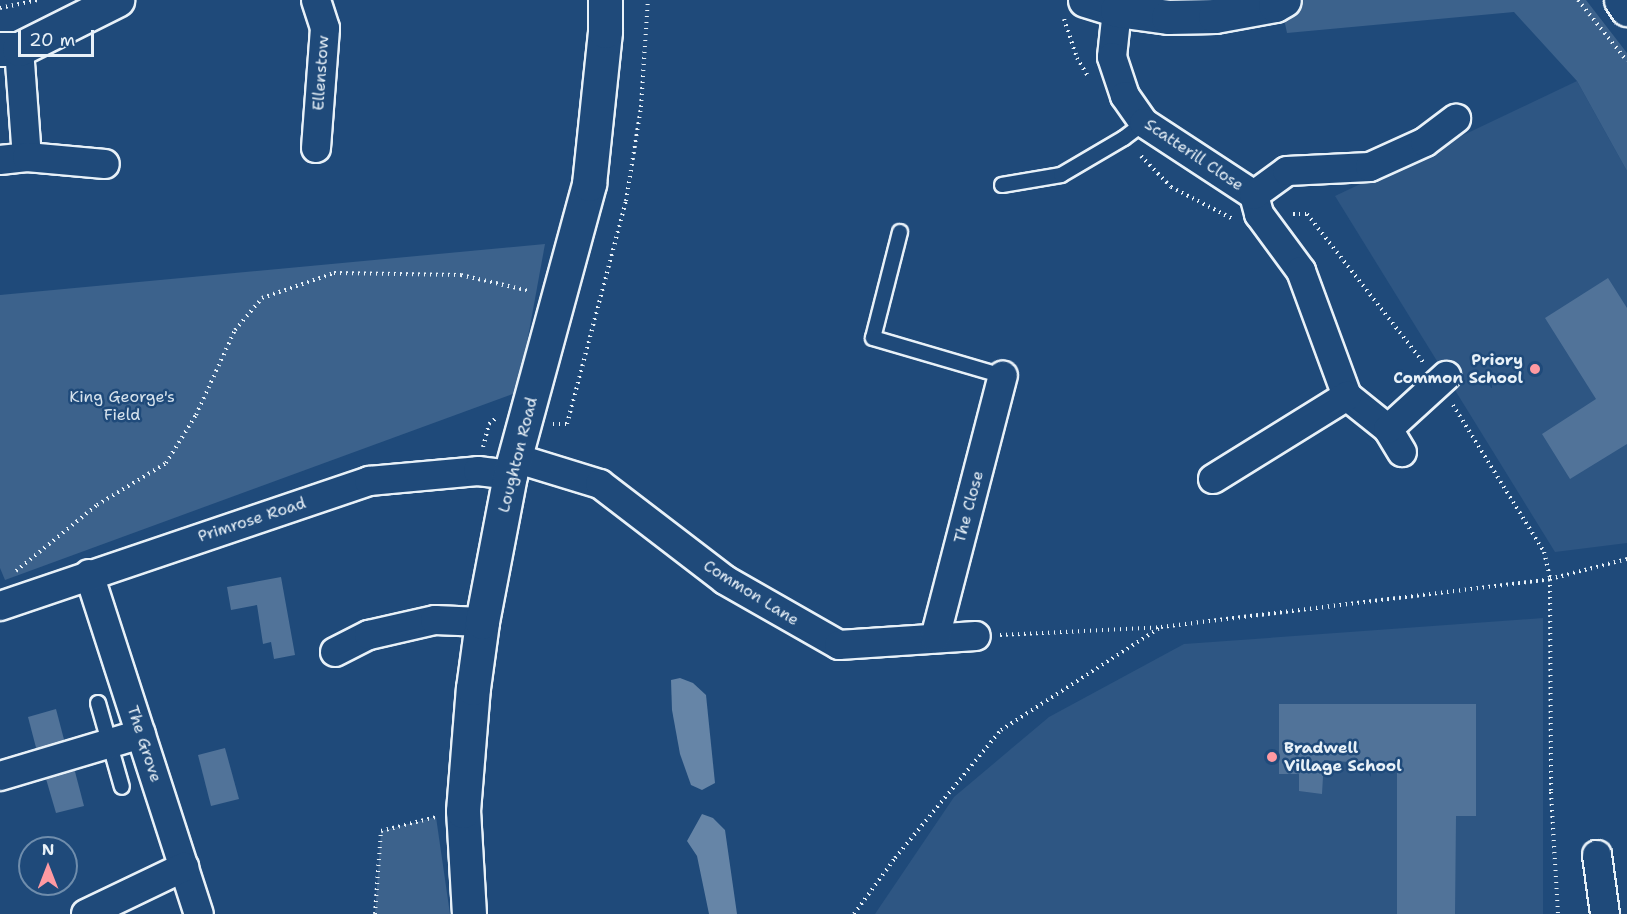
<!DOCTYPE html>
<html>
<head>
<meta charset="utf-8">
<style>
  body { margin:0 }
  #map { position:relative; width:1627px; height:914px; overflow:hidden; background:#1f4a7a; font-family:"Shantell Sans",sans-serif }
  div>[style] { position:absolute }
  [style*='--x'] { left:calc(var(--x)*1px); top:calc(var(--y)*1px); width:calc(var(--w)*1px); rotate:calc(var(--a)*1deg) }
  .built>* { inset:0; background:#2e5683 }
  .green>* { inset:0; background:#3c628c }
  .water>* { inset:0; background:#6685a7 }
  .building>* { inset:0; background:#517399 }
  .path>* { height:4px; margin-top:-2px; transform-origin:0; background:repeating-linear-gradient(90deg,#e8f1f8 0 1.5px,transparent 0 6px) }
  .roads { filter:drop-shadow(2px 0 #e8f1f8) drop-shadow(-2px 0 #e8f1f8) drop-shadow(0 2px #e8f1f8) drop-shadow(0 -2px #e8f1f8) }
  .lane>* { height:14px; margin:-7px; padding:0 7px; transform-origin:7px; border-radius:7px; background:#1f4a7a }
  .street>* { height:28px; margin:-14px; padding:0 14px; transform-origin:14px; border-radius:14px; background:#1f4a7a }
  .secondary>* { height:33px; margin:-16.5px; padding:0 16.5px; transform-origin:16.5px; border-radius:16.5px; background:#1f4a7a }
  .dots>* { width:16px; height:16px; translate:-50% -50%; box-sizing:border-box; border:3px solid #1f4a7a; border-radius:50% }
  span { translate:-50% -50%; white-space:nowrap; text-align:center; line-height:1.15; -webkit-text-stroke:5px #1f4a7a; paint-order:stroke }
  .street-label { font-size:16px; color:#e8f1f8 }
  .poi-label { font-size:16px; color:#e8f1f8; font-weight:700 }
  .right { translate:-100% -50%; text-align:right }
  .left { translate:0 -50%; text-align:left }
  .park-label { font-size:16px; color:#d7e3ed }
  .north { position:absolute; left:18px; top:836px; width:60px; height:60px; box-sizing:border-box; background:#1f4a7a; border:2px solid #6f8dac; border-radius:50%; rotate:0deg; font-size:16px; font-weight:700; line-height:24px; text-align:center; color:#e8f1f8 }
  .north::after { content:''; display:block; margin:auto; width:21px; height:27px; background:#ff9aa2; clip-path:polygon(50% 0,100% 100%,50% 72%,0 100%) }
  .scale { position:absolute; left:18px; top:30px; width:76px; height:27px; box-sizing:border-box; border:3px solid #e8f1f8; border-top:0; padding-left:8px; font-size:18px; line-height:21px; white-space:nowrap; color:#e8f1f8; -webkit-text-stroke:4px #1f4a7a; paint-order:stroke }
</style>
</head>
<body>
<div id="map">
  <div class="built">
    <i style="clip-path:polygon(1577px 81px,1627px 171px,1627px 543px,1555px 552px,1335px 196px)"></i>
    <i style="clip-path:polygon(1543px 618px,1543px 914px,875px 914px,954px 797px,1049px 717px,1184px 644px)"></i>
  </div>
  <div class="green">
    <i style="clip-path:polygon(1280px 0,1586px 0,1627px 53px,1627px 171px,1577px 81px,1514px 12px,1287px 33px)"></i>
    <i style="clip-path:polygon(545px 244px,518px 392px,5px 580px,0 568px,0 295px)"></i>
    <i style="clip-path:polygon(436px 817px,450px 914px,375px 914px,381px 831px)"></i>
  </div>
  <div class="water">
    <i style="clip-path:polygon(680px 678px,693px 683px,706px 695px,715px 783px,702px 790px,691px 785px,680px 754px,672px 710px,671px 680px)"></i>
    <i style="clip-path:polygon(702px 814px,713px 818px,725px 830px,737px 914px,709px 914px,697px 856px,687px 841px)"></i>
  </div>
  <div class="building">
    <i style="clip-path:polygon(1608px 278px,1627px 308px,1627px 444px,1570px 479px,1542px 434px,1596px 399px,1545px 318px)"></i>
    <i style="clip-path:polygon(281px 577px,295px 655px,274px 659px,271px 642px,263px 644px,257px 605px,231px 610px,227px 587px)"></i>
    <i style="clip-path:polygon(1279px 704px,1476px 704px,1476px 816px,1456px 816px,1455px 914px,1397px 914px,1397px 766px,1324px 760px,1322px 794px,1299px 791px,1299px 774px,1279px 774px)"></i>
    <i style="clip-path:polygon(56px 709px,67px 751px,39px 759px,28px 717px)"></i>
    <i style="clip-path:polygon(225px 748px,239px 799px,211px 806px,198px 755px)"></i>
    <i style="clip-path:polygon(73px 764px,84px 806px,56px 813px,44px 772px)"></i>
  </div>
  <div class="path">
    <i style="--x:1578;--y:0;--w:78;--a:51.2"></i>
    <i style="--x:0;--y:8;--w:40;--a:-12"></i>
    <i style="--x:1064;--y:19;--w:41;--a:71.6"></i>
    <i style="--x:1077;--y:58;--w:23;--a:59"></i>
    <i style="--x:1141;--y:156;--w:43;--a:45.9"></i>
    <i style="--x:1171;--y:187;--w:70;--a:27.3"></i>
    <i style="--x:1293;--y:214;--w:14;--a:0"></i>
    <i style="--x:1307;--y:214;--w:188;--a:51.9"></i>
    <i style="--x:1453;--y:405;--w:173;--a:58.2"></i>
    <i style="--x:1544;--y:552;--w:28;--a:77"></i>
    <i style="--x:1550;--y:579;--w:213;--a:89.7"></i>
    <i style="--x:1551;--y:792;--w:122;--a:86.7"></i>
    <i style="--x:553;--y:424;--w:14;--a:0"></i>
    <i style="--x:567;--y:424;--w:231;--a:-75.2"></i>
    <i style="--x:626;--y:201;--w:95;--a:-80.9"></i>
    <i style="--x:641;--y:107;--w:107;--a:-86.3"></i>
    <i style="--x:483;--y:447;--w:24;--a:-75"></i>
    <i style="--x:489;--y:424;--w:8;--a:-40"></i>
    <i style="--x:16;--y:571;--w:104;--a:-39.2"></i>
    <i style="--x:97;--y:505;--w:81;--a:-31.3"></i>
    <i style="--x:166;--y:463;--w:57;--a:-58"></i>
    <i style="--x:196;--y:415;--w:94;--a:-65.4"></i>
    <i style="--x:235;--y:330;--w:42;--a:-49.8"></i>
    <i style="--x:262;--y:298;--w:76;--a:-19.1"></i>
    <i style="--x:334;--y:273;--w:127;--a:0.9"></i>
    <i style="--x:461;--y:275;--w:71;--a:13.1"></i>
    <i style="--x:1000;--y:635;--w:161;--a:-2.8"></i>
    <i style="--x:1161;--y:627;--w:392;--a:-7"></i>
    <i style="--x:1550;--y:579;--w:80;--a:-14.6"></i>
    <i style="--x:375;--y:914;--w:83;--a:-85.9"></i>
    <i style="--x:381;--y:831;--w:57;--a:-14.3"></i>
    <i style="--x:854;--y:914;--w:69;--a:-53.8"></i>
    <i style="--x:895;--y:858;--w:166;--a:-50.4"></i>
    <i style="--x:1001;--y:730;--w:190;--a:-32.8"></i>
  </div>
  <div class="roads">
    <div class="lane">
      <i style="--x:1002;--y:185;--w:60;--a:-9.6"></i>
      <i style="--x:1061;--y:175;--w:73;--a:-30.4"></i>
      <i style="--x:1124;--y:138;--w:25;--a:-37"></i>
      <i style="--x:900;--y:232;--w:109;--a:104.3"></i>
      <i style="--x:873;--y:338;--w:135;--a:16.3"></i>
      <i style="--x:98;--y:703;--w:87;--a:74.1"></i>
    </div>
    <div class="street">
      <i style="--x:1117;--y:10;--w:47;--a:96.1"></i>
      <i style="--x:1112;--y:57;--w:41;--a:71.6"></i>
      <i style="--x:1125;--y:96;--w:33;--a:55"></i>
      <i style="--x:1144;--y:123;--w:131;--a:33.2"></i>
      <i style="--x:1254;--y:195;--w:20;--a:75"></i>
      <i style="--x:1259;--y:214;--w:71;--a:53.6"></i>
      <i style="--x:1301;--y:271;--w:133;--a:69.8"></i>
      <i style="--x:1347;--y:396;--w:53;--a:38.8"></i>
      <i style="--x:1388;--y:429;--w:27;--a:59"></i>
      <i style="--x:19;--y:49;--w:108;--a:85.8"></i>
      <i style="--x:316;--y:148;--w:120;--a:-85.7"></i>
      <i style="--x:325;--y:28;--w:29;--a:-108"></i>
      <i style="--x:0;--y:160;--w:27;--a:-6"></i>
      <i style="--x:27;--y:157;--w:78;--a:5.1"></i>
      <i style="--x:1254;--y:195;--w:41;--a:-36"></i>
      <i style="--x:1287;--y:171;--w:83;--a:-2.8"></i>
      <i style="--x:1370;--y:167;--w:60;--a:-24.4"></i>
      <i style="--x:1425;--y:142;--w:39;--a:-37"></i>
      <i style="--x:1388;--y:429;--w:79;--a:-42.4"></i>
      <i style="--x:515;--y:458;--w:89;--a:17"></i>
      <i style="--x:600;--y:484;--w:158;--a:37.5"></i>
      <i style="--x:725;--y:580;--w:131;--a:29.7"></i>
      <i style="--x:839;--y:645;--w:137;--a:-3.8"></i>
      <i style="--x:1213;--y:479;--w:158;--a:-31.8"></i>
      <i style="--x:89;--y:574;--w:357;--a:72.1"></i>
      <i style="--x:0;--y:606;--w:390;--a:-18.7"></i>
      <i style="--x:369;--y:481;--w:109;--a:-5.2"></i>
      <i style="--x:478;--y:471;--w:32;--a:7"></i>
      <i style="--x:935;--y:638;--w:271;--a:-75.5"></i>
      <i style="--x:335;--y:652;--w:38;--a:-27"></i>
      <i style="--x:369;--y:635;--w:68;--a:-12.8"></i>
      <i style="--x:435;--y:620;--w:47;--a:2.4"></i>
      <i style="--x:0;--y:776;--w:147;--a:-16.6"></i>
      <i style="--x:1597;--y:855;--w:60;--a:82.3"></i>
      <i style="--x:86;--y:914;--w:109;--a:-25.6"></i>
    </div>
    <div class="secondary">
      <i style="--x:1085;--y:0;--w:34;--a:17"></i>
      <i style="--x:1117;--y:10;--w:51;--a:7.8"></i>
      <i style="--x:1168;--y:17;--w:47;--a:-1.2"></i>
      <i style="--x:1215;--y:16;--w:61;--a:-10.4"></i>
      <i style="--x:1275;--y:5;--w:10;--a:-29"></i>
      <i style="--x:1621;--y:0;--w:11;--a:56"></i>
      <i style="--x:0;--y:49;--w:19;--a:0"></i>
      <i style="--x:19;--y:49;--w:110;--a:-26.6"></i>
      <i style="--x:469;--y:914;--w:103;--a:-93.3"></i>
      <i style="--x:463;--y:811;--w:123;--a:-85.4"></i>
      <i style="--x:473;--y:688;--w:67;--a:-82.2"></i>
      <i style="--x:482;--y:622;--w:150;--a:-79.2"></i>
      <i style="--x:510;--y:475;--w:302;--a:-74.8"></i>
      <i style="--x:589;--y:184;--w:154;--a:-84"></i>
      <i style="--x:605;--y:31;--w:31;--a:-90"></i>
    </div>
  </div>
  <div class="dots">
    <i style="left:1535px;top:369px;background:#ff9aa2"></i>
    <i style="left:1272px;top:757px;background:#ff9aa2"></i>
  </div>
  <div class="street-label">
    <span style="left:321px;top:73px;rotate:-86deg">Ellenstow</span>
    <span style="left:1194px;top:155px;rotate:34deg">Scatterill Close</span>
    <span style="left:518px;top:455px;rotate:-76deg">Loughton Road</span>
    <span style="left:969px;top:507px;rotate:-75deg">The Close</span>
    <span style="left:252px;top:520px;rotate:-18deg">Primrose Road</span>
    <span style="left:751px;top:593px;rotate:32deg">Common Lane</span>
    <span style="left:144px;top:744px;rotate:72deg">The Grove</span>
  </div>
  <div class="poi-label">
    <span class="right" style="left:1523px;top:369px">Priory<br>Common School</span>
    <span class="left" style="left:1284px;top:757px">Bradwell<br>Village School</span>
  </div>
  <div class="park-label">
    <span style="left:122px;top:406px">King George's<br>Field</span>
  </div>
  <div class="north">N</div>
  <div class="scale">20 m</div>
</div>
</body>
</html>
